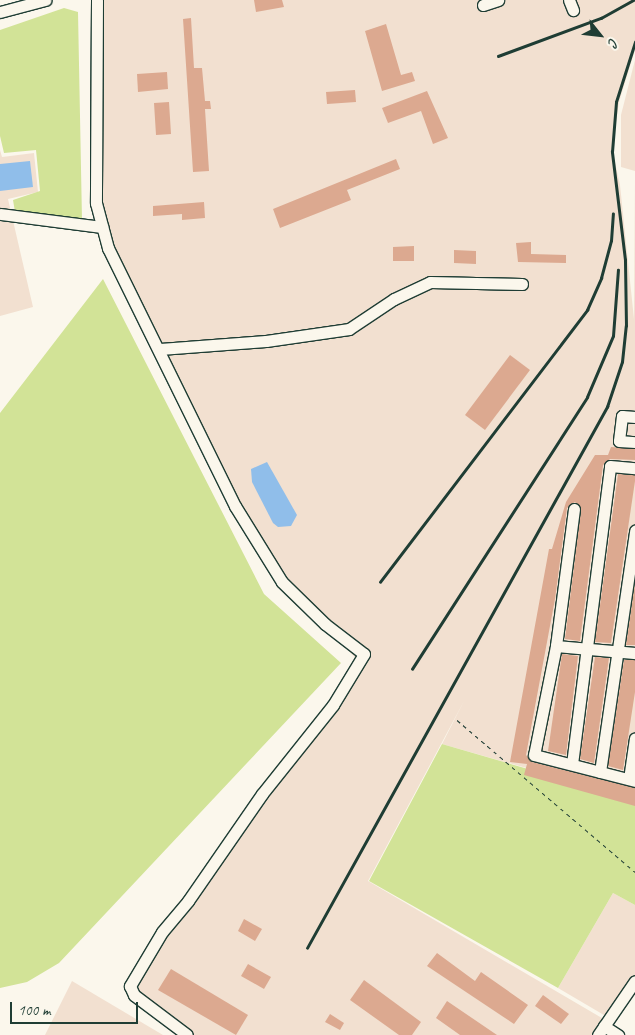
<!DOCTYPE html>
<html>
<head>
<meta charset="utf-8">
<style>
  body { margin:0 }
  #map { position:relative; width:635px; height:1035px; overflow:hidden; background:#fbf7ec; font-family:Caveat,sans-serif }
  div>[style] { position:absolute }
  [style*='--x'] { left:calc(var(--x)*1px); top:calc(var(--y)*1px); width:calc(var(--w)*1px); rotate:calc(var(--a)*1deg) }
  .built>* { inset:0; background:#f2e0d0 }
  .green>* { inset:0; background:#d2e397 }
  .water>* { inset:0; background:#90beea }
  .building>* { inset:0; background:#dca990 }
  .path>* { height:1px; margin-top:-0.5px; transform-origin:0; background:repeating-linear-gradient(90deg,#1f3d34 0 4px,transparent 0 8px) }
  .roads { filter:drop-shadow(1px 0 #1f3d34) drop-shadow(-1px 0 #1f3d34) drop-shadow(0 1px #1f3d34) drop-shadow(0 -1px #1f3d34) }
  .minor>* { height:11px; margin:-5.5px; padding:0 5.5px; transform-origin:5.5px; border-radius:5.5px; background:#fbf7ec }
  .rail>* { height:2.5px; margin:-1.25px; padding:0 1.25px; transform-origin:1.25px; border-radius:1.25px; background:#1f3d34 }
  span { translate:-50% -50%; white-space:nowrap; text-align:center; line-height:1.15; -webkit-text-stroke:4px #fbf7ec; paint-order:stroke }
  .north { position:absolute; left:575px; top:10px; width:50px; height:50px; -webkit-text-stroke:4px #fbf7ec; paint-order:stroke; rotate:119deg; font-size:14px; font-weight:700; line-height:20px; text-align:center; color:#1f3d34 }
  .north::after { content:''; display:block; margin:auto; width:18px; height:22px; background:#1f3d34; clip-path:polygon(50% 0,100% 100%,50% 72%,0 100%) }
  .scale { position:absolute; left:10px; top:1002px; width:128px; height:22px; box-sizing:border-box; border:2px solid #1f3d34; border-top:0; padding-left:6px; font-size:15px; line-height:18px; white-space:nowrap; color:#1f3d34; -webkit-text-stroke:4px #fbf7ec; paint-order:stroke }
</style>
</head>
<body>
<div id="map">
  <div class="built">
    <i style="clip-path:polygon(91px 0,635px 0,635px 50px,619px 102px,612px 149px,620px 185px,634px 319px,635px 175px,635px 799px,442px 744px,464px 701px,368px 881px,607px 1021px,600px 1035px,193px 1035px,136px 995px,132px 985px,167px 919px,334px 699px,358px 661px,280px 575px,236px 504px,120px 283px,98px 233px,90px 200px)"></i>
    <i style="clip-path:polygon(635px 60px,635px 171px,621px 167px,621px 115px)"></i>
    <i style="clip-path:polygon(0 150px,2px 157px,34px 153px,38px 192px,8px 199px,33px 307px,0 316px)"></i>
    <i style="clip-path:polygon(613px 893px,635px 905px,635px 978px,609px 1018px,558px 988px)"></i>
    <i style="clip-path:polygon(72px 981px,163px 1035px,45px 1035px)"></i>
  </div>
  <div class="green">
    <i style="clip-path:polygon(64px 8px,78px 12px,82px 220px,15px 212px,13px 200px,40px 191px,36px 150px,4px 153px,0 136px,0 30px)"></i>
    <i style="clip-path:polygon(103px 279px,264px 594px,341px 663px,59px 963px,27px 982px,0 988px,0 413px)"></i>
    <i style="clip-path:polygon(442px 744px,635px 800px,635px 905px,613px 893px,558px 988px,369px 881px)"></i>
  </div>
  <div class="water">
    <i style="clip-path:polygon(30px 161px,33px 187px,0 191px,0 164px)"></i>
    <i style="clip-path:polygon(267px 462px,297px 515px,291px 526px,278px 527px,273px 523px,252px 482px,251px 469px)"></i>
  </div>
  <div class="building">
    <i style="clip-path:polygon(254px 0,282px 0,284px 7px,256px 12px)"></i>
    <i style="clip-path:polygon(191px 18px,194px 68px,202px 68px,205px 101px,210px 101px,211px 109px,205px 109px,209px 171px,193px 172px,183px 19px)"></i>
    <i style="clip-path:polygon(386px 24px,401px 75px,412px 72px,415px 81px,382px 91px,365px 31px)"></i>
    <i style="clip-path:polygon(167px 72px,168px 89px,138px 92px,137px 74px)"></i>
    <i style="clip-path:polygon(355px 90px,356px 102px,327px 104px,326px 92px)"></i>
    <i style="clip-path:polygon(427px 91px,448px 138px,433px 144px,421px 111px,388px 123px,382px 108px)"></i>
    <i style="clip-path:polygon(169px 102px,171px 134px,156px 135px,154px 103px)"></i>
    <i style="clip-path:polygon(396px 159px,400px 169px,347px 190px,351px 200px,280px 228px,273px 209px)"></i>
    <i style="clip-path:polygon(204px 202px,205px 218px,182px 220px,182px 214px,153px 216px,153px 206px)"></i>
    <i style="clip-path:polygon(531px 242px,531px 254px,566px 255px,566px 263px,518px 262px,516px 243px)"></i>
    <i style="clip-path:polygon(414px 246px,414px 261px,393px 261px,393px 247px)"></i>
    <i style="clip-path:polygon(454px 250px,476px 251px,476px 264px,454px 263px)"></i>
    <i style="clip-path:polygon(510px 355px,530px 370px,485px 430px,465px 415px)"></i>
    <i style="clip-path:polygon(611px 447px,635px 449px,635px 460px,610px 459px,603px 465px,580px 641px,565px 639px,581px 510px,575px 502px,567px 508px,555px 599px,526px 755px,532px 762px,635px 788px,635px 806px,524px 775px,527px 764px,510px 762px,549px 549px,552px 549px,566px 502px,595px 455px,608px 455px)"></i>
    <i style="clip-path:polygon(618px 474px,635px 475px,635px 481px,611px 643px,595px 642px)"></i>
    <i style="clip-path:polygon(635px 583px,635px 645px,626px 645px)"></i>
    <i style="clip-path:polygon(562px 654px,578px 656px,566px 755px,548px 751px)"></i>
    <i style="clip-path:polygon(595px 657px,609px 658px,594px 763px,580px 759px)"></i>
    <i style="clip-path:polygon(624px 660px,635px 660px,635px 692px,623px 770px,608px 766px)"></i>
    <i style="clip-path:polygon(244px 919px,262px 929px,255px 941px,238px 931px)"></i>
    <i style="clip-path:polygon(437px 953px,475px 981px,481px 972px,528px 1005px,514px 1024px,427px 966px)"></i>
    <i style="clip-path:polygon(248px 964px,271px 977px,264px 989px,241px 976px)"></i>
    <i style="clip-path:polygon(171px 969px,248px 1015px,236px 1035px,158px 990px)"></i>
    <i style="clip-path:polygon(364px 980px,421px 1022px,412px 1035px,399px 1035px,350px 1000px)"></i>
    <i style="clip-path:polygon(543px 995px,569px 1014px,561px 1024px,535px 1006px)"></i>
    <i style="clip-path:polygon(447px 1001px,497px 1035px,460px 1035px,436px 1018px)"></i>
    <i style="clip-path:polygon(330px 1014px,344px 1023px,340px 1030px,325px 1022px)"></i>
  </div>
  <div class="path">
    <i style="--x:457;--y:720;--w:234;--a:40.5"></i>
  </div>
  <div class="roads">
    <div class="minor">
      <i style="--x:97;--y:0;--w:203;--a:90.3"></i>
      <i style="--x:96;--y:203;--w:47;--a:75.1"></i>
      <i style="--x:108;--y:248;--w:288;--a:63.8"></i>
      <i style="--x:235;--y:506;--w:89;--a:58.3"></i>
      <i style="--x:282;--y:582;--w:60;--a:44.3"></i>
      <i style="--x:325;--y:624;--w:49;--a:37.6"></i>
      <i style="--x:364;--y:654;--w:60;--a:121.3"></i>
      <i style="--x:333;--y:705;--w:114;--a:128.6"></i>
      <i style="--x:262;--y:794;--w:130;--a:124.7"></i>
      <i style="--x:188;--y:901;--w:40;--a:130"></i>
      <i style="--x:162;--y:932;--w:63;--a:120.7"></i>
      <i style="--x:130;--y:986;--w:10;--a:66"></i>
      <i style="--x:134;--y:995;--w:66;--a:37"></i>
      <i style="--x:569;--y:0;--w:11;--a:68"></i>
      <i style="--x:483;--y:5;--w:16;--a:-18"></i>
      <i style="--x:0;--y:12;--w:47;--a:-14.9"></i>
      <i style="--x:0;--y:214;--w:103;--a:7.3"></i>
      <i style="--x:160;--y:349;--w:106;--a:-4.3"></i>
      <i style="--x:266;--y:341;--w:84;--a:-8.2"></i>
      <i style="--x:349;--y:329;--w:54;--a:-33.7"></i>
      <i style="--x:394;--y:299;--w:40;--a:-25"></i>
      <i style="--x:430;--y:282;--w:92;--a:1.2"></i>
      <i style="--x:635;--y:417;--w:13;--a:-176"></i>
      <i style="--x:622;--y:416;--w:25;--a:97"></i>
      <i style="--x:619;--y:441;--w:16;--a:4"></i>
      <i style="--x:574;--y:509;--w:138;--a:97.5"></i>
      <i style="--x:556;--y:646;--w:111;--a:101.4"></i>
      <i style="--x:534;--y:755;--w:104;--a:14.4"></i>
      <i style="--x:556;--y:646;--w:79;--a:5.1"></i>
      <i style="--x:572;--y:764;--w:300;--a:-82.7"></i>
      <i style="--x:610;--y:466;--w:25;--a:5"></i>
      <i style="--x:600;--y:772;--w:244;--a:-81.7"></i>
      <i style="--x:629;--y:779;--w:41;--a:-81.7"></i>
      <i style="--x:604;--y:1026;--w:17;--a:33"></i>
      <i style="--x:598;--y:1035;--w:65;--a:-55.6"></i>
    </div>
  </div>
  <div class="rail">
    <i style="--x:498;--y:56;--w:110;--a:-20.3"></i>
    <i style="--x:601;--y:18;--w:37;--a:-29"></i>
    <i style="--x:380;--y:582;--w:342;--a:-52.7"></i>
    <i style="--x:587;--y:310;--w:35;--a:-66"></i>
    <i style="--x:601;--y:278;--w:38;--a:-75"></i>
    <i style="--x:611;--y:241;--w:27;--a:-86"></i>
    <i style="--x:412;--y:669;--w:323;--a:-57.2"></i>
    <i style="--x:587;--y:397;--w:66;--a:-66.9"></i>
    <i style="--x:613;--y:336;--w:66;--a:-85.7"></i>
    <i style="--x:307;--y:948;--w:619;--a:-60.99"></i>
    <i style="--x:607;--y:407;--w:47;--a:-71.6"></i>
    <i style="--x:622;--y:362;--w:36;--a:-84"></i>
    <i style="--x:626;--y:326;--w:66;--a:-90.9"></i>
    <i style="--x:625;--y:260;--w:109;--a:-96.9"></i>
    <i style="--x:612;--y:152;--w:50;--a:-85.4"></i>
    <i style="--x:616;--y:102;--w:63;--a:-72.4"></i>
  </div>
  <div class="north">С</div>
  <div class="scale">100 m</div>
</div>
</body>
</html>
